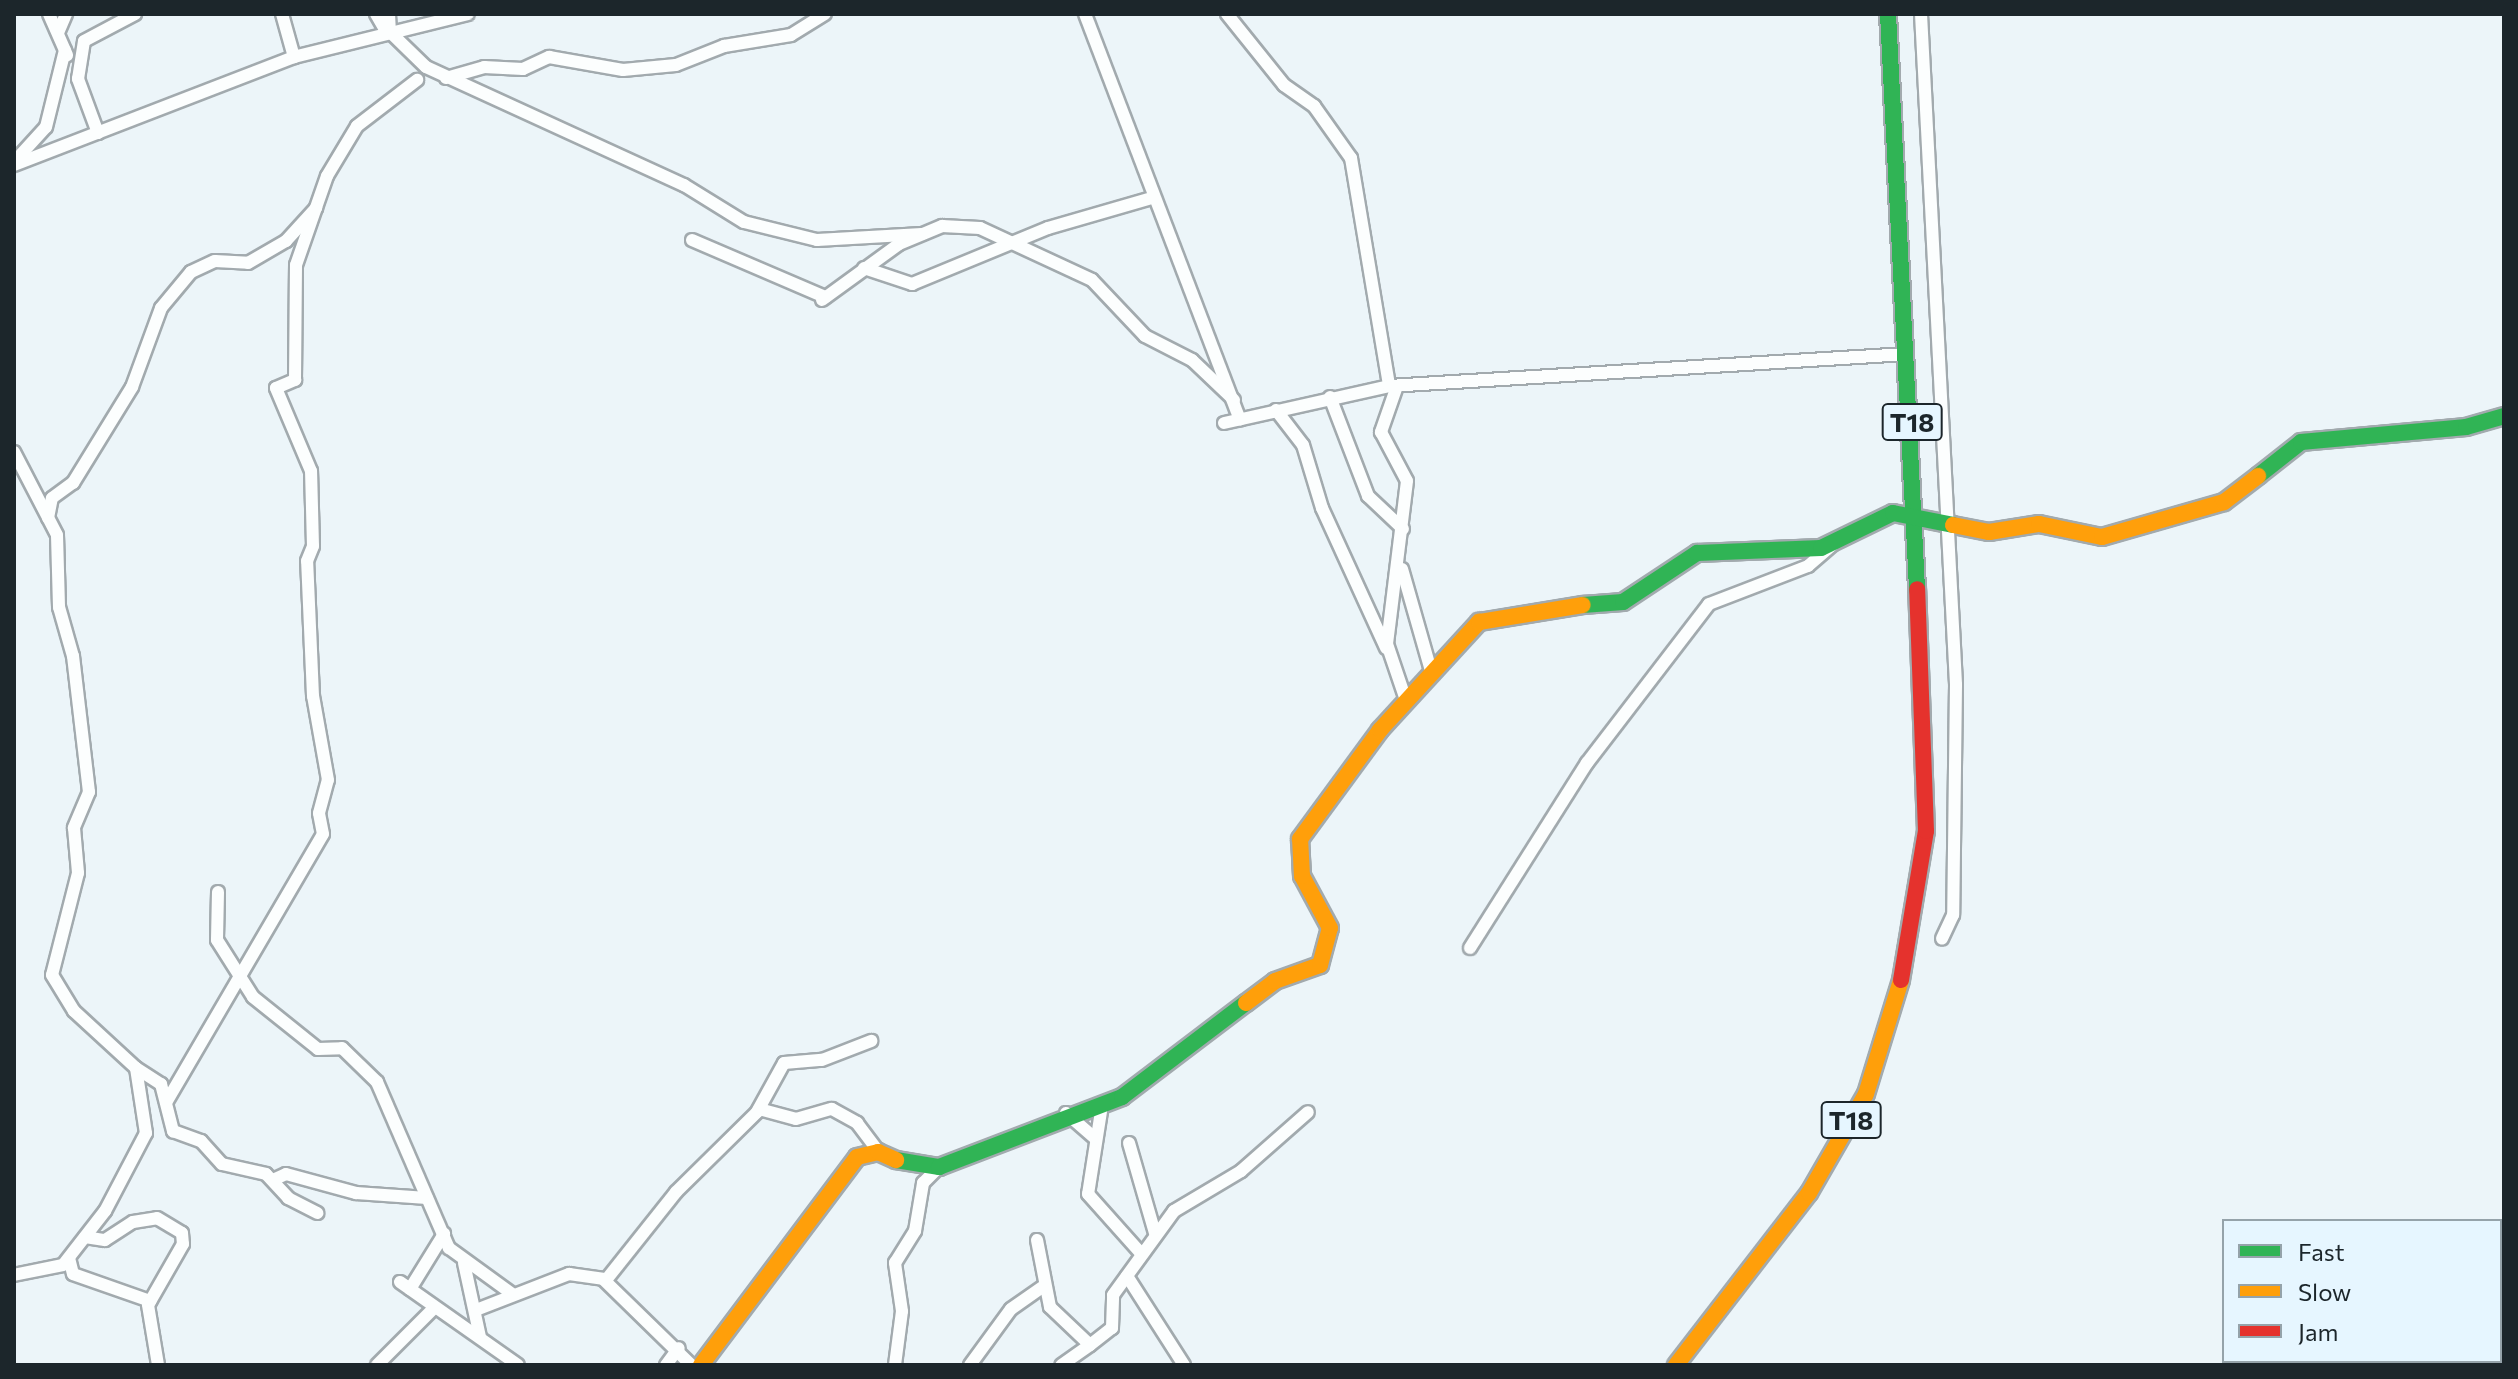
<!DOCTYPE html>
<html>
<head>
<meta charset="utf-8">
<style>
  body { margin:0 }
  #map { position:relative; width:2518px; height:1379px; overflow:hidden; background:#ecf5f9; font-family:Commissioner,sans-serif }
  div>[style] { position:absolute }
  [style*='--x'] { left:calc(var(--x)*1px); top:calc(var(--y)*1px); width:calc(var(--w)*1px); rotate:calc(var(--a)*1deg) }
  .roads { filter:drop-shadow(2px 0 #a2aaae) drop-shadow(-2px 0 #a2aaae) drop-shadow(0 2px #a2aaae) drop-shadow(0 -2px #a2aaae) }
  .street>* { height:12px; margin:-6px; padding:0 6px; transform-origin:6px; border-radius:6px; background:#fcfefe }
  .fast>* { height:16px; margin:-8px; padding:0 8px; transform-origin:8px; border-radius:8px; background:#30b455 }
  .slow>* { height:16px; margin:-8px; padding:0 8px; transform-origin:8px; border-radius:8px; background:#ff9f0a }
  .jam>* { height:16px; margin:-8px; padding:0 8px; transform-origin:8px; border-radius:8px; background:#e5322d }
  span { translate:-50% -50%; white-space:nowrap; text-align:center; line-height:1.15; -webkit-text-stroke:8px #e6f6ff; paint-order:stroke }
  .shield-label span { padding:2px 6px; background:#e6f6ff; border:2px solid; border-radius:6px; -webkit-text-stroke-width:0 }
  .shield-label { font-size:26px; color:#1c262b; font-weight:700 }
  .frame { position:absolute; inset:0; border:16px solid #1c262b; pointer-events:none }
  .legend { position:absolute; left:2222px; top:1219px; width:280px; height:144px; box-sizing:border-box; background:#e6f6ff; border:2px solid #95a3aa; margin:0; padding:10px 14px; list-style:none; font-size:24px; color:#1c262b }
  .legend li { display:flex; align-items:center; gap:16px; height:40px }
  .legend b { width:40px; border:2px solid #95a3aa }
</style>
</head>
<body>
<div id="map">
  <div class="roads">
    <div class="street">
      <i style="--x:49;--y:14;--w:45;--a:66.3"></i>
      <i style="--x:282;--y:14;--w:45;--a:74.4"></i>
      <i style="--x:376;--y:14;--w:22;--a:60"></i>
      <i style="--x:389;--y:14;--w:18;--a:87"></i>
      <i style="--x:390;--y:32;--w:50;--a:44.2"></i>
      <i style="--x:426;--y:67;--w:284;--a:24.6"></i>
      <i style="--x:684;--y:185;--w:70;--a:31.7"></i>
      <i style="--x:744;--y:222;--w:75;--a:13.9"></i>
      <i style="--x:817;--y:240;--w:105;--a:-3.3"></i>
      <i style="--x:1085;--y:14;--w:434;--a:69.1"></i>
      <i style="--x:1227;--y:14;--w:91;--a:51.2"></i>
      <i style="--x:1284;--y:85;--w:37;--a:35"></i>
      <i style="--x:1314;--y:106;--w:64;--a:54.6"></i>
      <i style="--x:1351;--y:158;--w:231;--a:80.5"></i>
      <i style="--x:1921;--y:14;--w:672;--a:87.01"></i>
      <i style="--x:1956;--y:685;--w:230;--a:90.7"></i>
      <i style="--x:1953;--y:915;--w:26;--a:115"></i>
      <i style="--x:58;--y:33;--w:21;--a:-67"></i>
      <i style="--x:446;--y:78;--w:40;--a:-16"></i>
      <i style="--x:484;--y:67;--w:39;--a:3"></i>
      <i style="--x:523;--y:69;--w:29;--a:-25"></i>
      <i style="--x:549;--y:57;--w:75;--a:10"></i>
      <i style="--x:623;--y:70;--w:53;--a:-5.4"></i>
      <i style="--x:676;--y:65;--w:52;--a:-21.6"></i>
      <i style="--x:724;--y:46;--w:68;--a:-9.3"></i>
      <i style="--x:791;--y:35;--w:40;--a:-32"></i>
      <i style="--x:98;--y:133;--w:58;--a:-110.3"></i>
      <i style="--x:78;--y:79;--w:38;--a:-81"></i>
      <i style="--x:84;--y:41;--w:58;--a:-27.9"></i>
      <i style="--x:14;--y:162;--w:47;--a:-47.6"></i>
      <i style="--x:46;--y:127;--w:79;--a:-76.1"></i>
      <i style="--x:14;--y:165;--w:300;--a:-21.1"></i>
      <i style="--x:294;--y:57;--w:179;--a:-13.9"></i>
      <i style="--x:692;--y:240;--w:145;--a:23.2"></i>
      <i style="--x:864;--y:268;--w:51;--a:18.4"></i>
      <i style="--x:912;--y:284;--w:147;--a:-22.4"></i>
      <i style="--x:1048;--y:228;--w:108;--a:-16.1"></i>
      <i style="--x:822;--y:300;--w:95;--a:-36"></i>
      <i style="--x:899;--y:244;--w:47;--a:-22.7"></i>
      <i style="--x:942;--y:226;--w:38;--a:3"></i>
      <i style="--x:980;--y:228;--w:123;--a:24.9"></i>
      <i style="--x:1092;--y:280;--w:77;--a:46.6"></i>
      <i style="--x:1145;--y:336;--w:53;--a:27.1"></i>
      <i style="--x:1192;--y:360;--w:58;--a:43.6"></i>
      <i style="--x:1397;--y:386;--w:49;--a:109.2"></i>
      <i style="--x:1381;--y:432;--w:55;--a:62"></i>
      <i style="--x:1407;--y:481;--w:164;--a:97"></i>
      <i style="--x:1387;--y:644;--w:59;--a:71.3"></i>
      <i style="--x:1330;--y:397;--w:106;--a:69"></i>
      <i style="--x:1368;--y:496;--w:48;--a:43.3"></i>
      <i style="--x:1276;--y:410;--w:44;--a:52.4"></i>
      <i style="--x:1303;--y:445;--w:66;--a:73.2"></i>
      <i style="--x:1322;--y:508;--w:154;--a:65.4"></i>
      <i style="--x:1224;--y:423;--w:169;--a:-12.6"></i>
      <i style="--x:1389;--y:386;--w:519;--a:-3.54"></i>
      <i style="--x:14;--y:452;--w:93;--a:62.6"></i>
      <i style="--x:57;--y:535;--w:72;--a:88.4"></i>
      <i style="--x:59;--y:607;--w:51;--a:74.1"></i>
      <i style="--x:73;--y:656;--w:137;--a:83.3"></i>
      <i style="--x:89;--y:792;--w:39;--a:113"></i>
      <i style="--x:74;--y:828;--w:45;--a:84.9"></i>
      <i style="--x:78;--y:873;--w:105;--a:104.3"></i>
      <i style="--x:52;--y:975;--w:42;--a:58.6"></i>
      <i style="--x:74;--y:1011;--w:84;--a:42.6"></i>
      <i style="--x:136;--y:1068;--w:66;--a:81.3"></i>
      <i style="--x:146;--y:1133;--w:88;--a:117.7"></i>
      <i style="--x:105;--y:1211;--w:68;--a:127.9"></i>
      <i style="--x:63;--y:1265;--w:50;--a:168.5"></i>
      <i style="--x:48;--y:518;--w:20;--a:-79"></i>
      <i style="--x:52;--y:498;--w:26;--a:-36"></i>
      <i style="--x:73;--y:483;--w:113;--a:-58.4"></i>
      <i style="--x:132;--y:387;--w:84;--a:-69.8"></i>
      <i style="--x:161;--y:308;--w:47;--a:-50.2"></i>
      <i style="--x:191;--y:272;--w:26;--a:-25"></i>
      <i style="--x:215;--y:261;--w:33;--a:3"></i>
      <i style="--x:248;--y:263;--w:44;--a:-30.1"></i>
      <i style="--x:286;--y:241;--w:45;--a:-47.7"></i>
      <i style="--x:1402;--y:569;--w:106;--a:74.1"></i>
      <i style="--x:218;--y:892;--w:48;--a:91.2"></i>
      <i style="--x:217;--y:940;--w:67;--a:57.7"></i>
      <i style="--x:253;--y:997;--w:83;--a:38.7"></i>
      <i style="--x:318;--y:1049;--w:24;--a:-2"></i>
      <i style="--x:342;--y:1048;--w:49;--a:44.2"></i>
      <i style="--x:377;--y:1082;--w:181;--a:66.6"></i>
      <i style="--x:449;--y:1248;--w:77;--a:36"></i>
      <i style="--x:1470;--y:948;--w:219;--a:-57.7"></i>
      <i style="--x:1587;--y:763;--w:200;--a:-52.5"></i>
      <i style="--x:1709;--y:604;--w:106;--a:-21"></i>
      <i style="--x:1808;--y:566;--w:33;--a:-41"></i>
      <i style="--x:136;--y:1068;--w:30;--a:33"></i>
      <i style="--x:161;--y:1084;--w:49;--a:75.7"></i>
      <i style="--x:173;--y:1131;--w:30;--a:20"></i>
      <i style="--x:201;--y:1141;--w:31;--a:48"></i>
      <i style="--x:222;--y:1164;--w:45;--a:12.8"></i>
      <i style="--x:266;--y:1174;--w:33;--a:47"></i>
      <i style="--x:288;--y:1198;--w:33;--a:27"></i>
      <i style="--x:167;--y:1101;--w:309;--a:-59.7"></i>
      <i style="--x:323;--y:834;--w:21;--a:-101"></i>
      <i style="--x:319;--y:813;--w:34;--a:-75"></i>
      <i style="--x:328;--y:780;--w:85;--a:-100.1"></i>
      <i style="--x:313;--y:696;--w:135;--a:-92.5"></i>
      <i style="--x:307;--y:561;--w:16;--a:-68"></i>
      <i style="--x:313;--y:546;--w:75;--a:-91.5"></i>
      <i style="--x:311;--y:471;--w:90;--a:-112.9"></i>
      <i style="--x:276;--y:388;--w:21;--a:-23"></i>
      <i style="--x:295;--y:380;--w:115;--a:-89.5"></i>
      <i style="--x:296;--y:265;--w:94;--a:-70.8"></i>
      <i style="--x:327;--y:176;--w:58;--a:-59"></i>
      <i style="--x:357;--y:126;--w:76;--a:-37.5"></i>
      <i style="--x:1102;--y:1105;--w:90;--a:98.9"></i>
      <i style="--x:1088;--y:1194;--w:76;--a:48.2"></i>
      <i style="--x:759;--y:1109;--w:38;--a:15"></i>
      <i style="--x:796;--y:1119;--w:37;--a:-16"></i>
      <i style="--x:832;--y:1109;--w:29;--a:29"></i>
      <i style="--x:857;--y:1123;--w:36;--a:53"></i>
      <i style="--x:1066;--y:1113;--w:40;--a:41"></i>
      <i style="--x:1129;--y:1143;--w:94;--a:73.9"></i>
      <i style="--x:273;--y:1180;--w:14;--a:-25"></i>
      <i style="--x:286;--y:1174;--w:73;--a:15.2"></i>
      <i style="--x:356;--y:1193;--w:71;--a:4"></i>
      <i style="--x:85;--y:1237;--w:20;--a:9"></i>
      <i style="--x:105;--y:1240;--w:33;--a:-33"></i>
      <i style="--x:133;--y:1222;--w:24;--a:-9"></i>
      <i style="--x:157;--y:1218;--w:29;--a:31"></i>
      <i style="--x:182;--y:1233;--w:11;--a:85"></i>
      <i style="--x:183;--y:1244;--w:70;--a:119.8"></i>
      <i style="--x:148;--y:1305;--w:61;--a:80.5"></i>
      <i style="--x:1037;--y:1240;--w:68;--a:79"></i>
      <i style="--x:1050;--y:1307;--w:55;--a:43.5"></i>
      <i style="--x:1090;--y:1345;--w:35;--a:145"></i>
      <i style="--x:69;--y:1258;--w:16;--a:76"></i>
      <i style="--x:73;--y:1274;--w:82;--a:19.3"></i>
      <i style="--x:464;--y:1263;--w:76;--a:77.8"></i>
      <i style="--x:1127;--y:1276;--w:106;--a:57.4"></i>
      <i style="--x:606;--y:1280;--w:112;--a:-51.5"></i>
      <i style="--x:676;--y:1192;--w:114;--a:-44.6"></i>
      <i style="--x:757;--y:1112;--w:56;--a:-61.1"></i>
      <i style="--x:784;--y:1063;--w:38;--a:-5"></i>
      <i style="--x:822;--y:1060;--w:53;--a:-21.2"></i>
      <i style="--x:400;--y:1282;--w:144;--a:35.1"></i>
      <i style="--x:410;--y:1289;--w:65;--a:-58.3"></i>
      <i style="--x:476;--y:1310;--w:100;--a:-21.2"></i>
      <i style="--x:569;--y:1274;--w:34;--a:8"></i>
      <i style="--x:603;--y:1279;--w:123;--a:44.3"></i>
      <i style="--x:1090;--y:1345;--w:28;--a:-38"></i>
      <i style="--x:1112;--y:1328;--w:33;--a:-88"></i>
      <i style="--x:1113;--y:1295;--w:104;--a:-54"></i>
      <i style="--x:1174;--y:1211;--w:78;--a:-30.8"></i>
      <i style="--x:1241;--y:1171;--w:89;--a:-41.4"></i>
      <i style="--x:377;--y:1365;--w:81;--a:-45"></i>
      <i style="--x:666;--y:1365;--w:21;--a:-53"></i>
      <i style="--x:895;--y:1365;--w:54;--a:-82.6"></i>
      <i style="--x:902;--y:1311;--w:49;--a:-98.3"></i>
      <i style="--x:895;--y:1263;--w:38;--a:-58"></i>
      <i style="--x:915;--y:1231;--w:49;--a:-80.5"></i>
      <i style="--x:923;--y:1183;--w:23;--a:-45"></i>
      <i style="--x:970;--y:1365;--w:69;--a:-53.8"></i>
      <i style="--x:1011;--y:1309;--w:39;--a:-35"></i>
    </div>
    <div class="fast">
      <i style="--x:1888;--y:14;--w:576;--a:87.11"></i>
      <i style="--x:2258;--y:476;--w:55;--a:-38.3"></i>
      <i style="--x:2301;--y:442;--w:166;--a:-5.2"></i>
      <i style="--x:2466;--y:427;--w:40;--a:-16"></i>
      <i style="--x:1583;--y:605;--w:40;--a:-4.3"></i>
      <i style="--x:1623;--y:602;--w:89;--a:-33.5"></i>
      <i style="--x:1697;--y:553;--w:124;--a:-2.3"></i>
      <i style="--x:1821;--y:548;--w:80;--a:-25.9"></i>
      <i style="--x:1893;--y:513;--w:61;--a:11.3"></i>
      <i style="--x:896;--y:1160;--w:44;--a:9.2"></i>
      <i style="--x:939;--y:1167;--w:196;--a:-20.9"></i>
      <i style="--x:1122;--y:1097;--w:156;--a:-37.2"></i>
    </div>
    <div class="slow">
      <i style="--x:1953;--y:525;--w:37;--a:11"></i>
      <i style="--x:1989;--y:532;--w:51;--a:-9.1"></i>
      <i style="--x:2039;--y:524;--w:64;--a:11.7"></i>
      <i style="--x:2102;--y:537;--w:127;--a:-16"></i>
      <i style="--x:2224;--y:502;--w:43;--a:-37.4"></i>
      <i style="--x:1246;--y:1003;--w:36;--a:-37"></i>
      <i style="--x:1275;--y:981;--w:48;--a:-19.6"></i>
      <i style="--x:1320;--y:965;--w:38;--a:-75"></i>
      <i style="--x:1330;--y:928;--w:59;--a:-118.3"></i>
      <i style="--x:1302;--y:876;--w:37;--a:-93"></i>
      <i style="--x:1300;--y:839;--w:135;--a:-53.7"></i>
      <i style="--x:1380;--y:730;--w:147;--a:-47.5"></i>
      <i style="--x:1479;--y:622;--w:105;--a:-9.3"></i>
      <i style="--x:701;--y:1365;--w:260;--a:-53.1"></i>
      <i style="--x:857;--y:1157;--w:22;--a:-13"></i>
      <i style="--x:878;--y:1152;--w:20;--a:24"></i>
      <i style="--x:1676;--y:1365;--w:217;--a:-52.3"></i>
      <i style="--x:1809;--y:1193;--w:114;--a:-60.1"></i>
      <i style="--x:1866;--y:1094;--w:119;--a:-72.9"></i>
    </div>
    <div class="jam">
      <i style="--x:1901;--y:980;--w:151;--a:-80.5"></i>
      <i style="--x:1926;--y:831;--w:242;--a:-92.1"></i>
    </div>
  </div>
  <div class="shield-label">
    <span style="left:1912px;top:422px">T18</span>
    <span style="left:1851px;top:1120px">T18</span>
  </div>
  <div class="frame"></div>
  <ul class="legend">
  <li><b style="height:10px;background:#30b455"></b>Fast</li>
  <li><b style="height:10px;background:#ff9f0a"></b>Slow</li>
  <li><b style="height:10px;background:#e5322d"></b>Jam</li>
  </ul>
</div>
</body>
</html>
